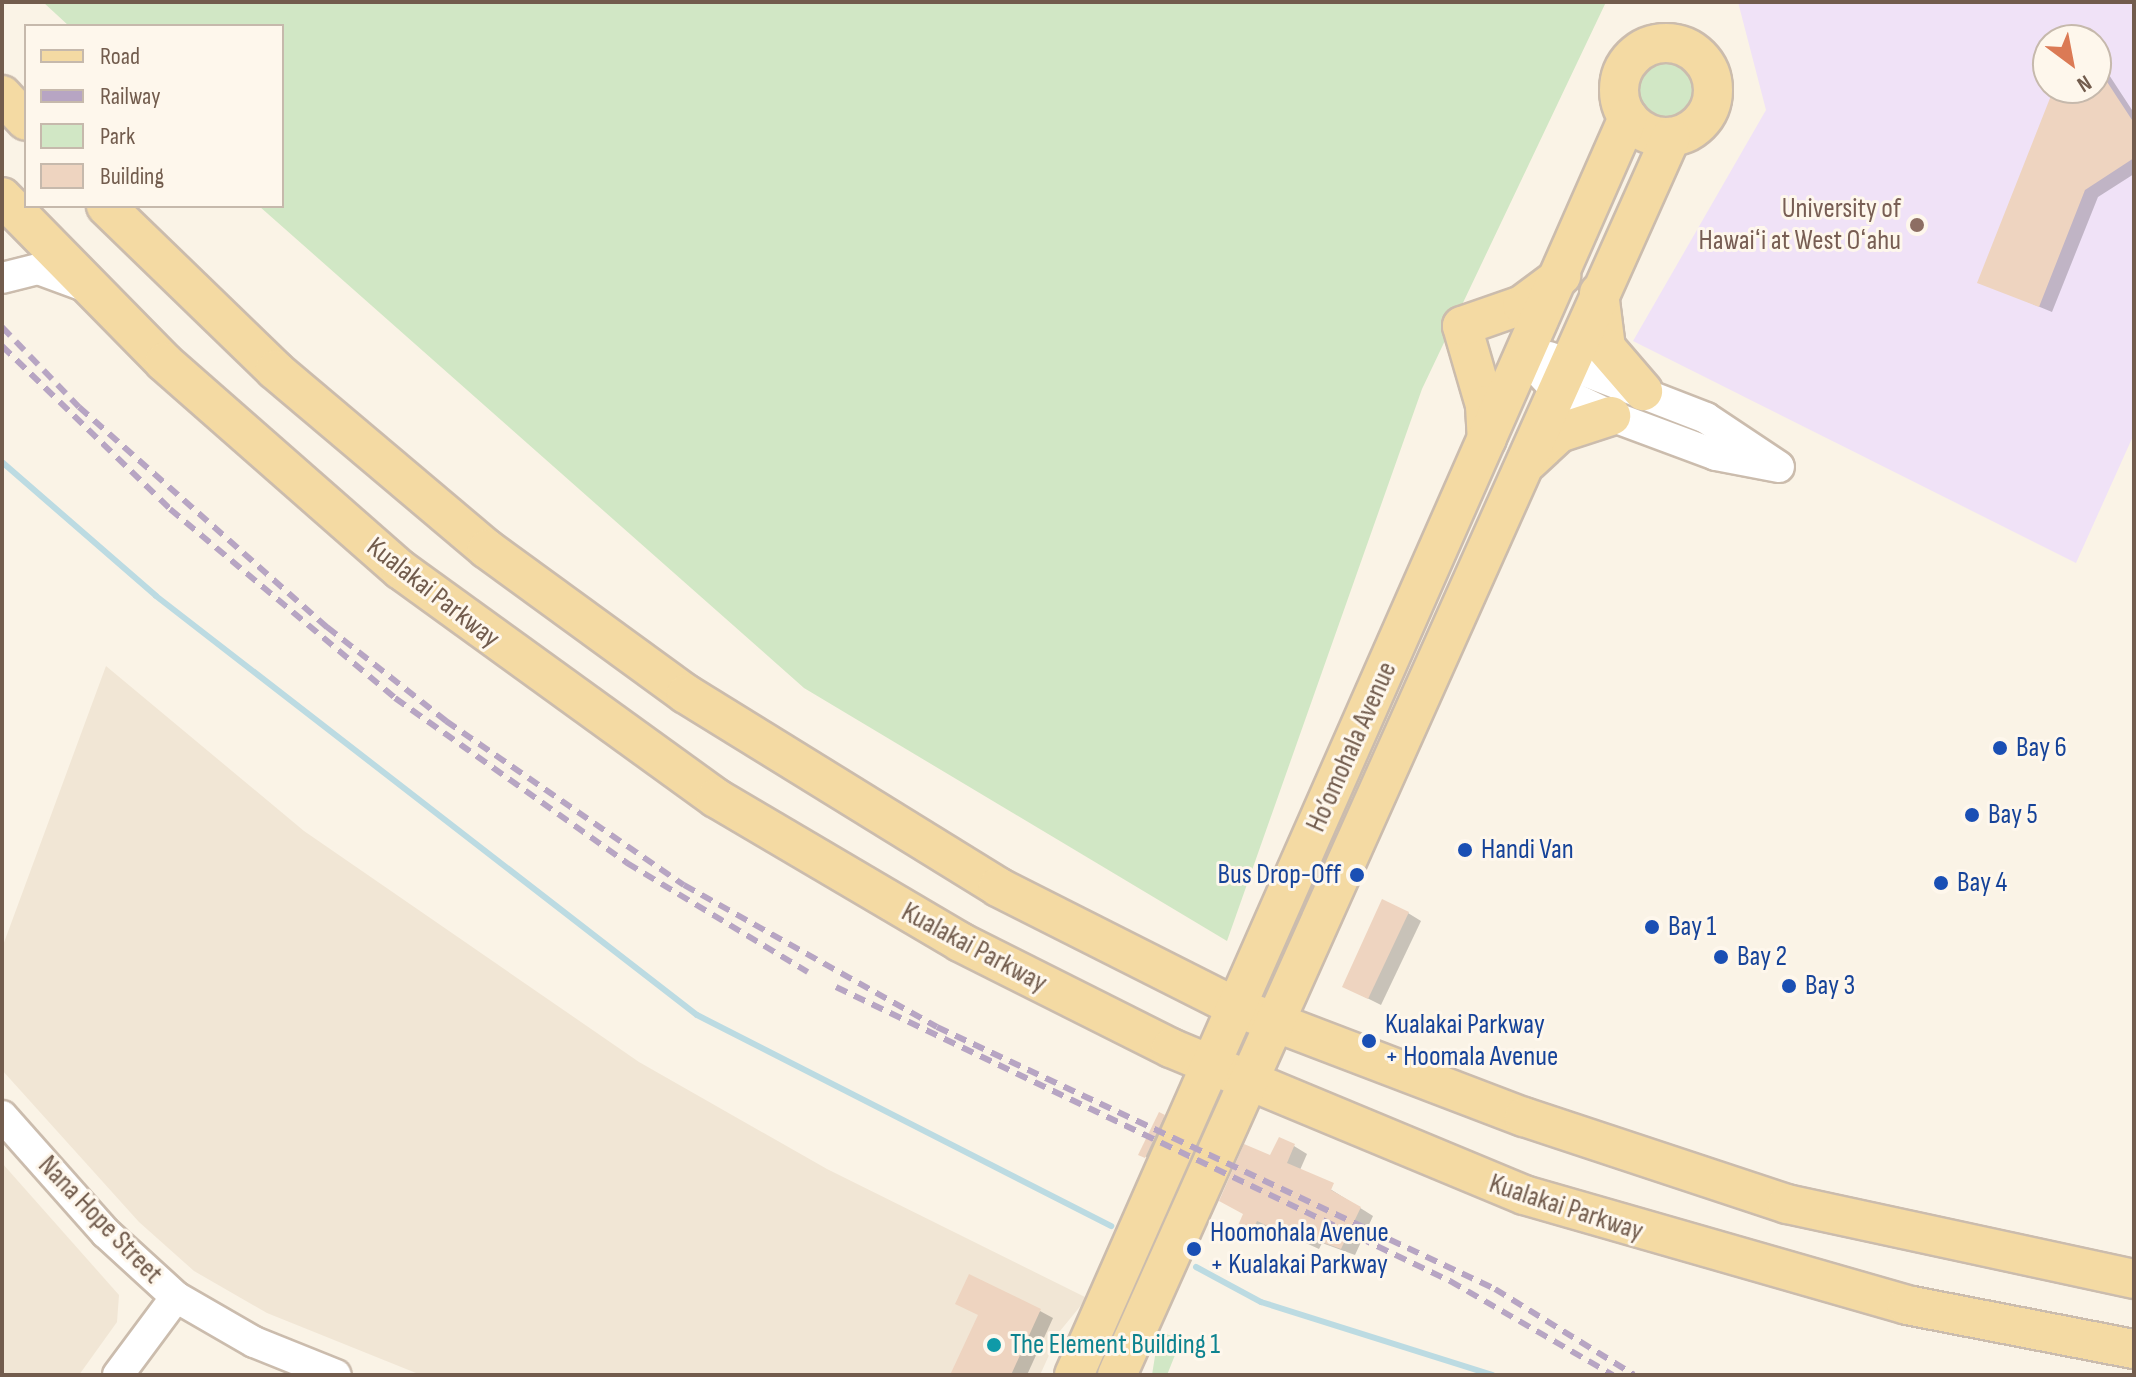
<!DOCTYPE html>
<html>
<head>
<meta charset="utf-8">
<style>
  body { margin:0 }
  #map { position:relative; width:2136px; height:1377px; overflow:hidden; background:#faf3e6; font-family:"Sofia Sans Condensed",sans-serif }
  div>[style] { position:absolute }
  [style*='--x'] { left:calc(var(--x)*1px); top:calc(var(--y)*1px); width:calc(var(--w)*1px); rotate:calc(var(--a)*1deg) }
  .residential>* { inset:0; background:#f1e6d5 }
  .education>* { inset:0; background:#f0e2f7 }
  .green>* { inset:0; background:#d1e7c5 }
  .round { border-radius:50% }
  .shadow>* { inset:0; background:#0003 }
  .stream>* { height:6px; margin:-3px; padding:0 3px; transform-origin:3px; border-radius:3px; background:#bcdbe2 }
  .building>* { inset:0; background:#eed4c0 }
  .roads { filter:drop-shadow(2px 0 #cbbcad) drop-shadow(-2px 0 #cbbcad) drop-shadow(0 2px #cbbcad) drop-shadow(0 -2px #cbbcad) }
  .minor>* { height:30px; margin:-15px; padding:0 15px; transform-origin:15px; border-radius:15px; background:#fff }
  .major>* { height:38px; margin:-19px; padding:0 19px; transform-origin:19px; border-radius:19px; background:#f4daa3 }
  .major>.ring { margin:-19px; padding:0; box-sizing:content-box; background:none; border:38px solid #f4daa3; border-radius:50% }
  .rail>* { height:6px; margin-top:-3px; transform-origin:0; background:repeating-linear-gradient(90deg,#b7a5c3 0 12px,transparent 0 20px) }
  .dots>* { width:22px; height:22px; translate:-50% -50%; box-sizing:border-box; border:4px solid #fef7ec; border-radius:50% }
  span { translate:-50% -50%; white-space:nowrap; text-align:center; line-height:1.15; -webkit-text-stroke:6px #fef7ec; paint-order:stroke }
  .education-label { font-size:28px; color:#785e54 }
  .right { translate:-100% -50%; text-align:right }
  .street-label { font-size:28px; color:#725c4d }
  .transit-label { font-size:28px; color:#164399 }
  .left { translate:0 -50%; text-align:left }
  .culture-label { font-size:28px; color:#0d838f }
  .frame { position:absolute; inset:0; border:4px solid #725c4d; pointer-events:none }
  .legend { position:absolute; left:24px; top:24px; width:260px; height:184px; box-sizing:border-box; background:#fef7ec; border:2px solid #c6b9ac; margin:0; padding:10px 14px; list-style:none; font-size:24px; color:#725c4d }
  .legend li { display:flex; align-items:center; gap:16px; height:40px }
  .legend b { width:40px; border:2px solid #c6b9ac }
  .north { position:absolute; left:2032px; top:24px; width:80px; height:80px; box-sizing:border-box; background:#fef7ec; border:2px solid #c6b9ac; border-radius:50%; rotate:148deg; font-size:22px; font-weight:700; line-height:32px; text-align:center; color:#725c4d }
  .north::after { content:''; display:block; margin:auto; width:28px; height:36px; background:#db7a55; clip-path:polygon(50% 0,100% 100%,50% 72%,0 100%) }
</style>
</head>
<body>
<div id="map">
  <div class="residential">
    <i style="clip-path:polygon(106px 666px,304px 831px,639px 1062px,827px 1169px,1087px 1298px,1060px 1331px,1040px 1375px,421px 1375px,267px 1313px,194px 1271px,139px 1222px,2px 1070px,2px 948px)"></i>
    <i style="clip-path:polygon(2px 1163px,119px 1295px,117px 1322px,79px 1375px,2px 1375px)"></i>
  </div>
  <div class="education">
    <i style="clip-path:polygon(evenodd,1738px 2px,2134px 2px,2134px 434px,2076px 563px,1633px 341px,1766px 110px,1738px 2px,2048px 40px,2096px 40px,2096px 88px,2048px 88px,2048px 40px)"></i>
  </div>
  <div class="green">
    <i style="clip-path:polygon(43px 2px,1606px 2px,1422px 389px,1227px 941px,804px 688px,259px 206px,282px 206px,282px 26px,69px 26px)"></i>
    <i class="round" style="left:1627px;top:51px;width:78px;height:78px"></i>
    <i style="clip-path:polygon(1159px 1331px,1181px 1340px,1167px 1375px,1152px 1375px)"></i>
  </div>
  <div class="shadow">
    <i style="clip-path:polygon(2096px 55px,2134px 113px,2134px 174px,2098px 197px,2052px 312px,1980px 282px,2056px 88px,2096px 88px)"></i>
    <i style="clip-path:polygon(1408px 913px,1421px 921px,1381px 1005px,1357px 993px)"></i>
    <i style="clip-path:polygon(1160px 1114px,1181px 1127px,1164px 1167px,1141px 1154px)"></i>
    <i style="clip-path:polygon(1294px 1146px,1307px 1154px,1300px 1170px,1373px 1216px,1355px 1255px,1322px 1243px,1319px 1249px,1271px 1227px,1264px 1242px,1238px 1229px,1271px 1158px)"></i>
    <i style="clip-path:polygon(1040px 1311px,1053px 1318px,1027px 1375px,952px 1375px)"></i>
  </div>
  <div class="stream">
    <i style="--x:2;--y:462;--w:204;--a:41"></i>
    <i style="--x:156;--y:596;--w:684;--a:37.76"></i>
    <i style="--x:697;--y:1015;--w:465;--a:27"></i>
    <i style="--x:1196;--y:1267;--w:74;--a:28.3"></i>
    <i style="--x:1261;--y:1302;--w:243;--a:17.5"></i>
  </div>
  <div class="building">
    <i style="clip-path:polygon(2096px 65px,2134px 123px,2134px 158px,2085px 190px,2039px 307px,1977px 283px,2054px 88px,2096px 88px)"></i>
    <i style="clip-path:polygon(1382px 899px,1409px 912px,1368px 999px,1342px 987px)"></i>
    <i style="clip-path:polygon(1159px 1112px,1165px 1115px,1145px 1158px,1138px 1155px)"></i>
    <i style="clip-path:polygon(1279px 1137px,1295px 1144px,1287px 1163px,1334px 1183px,1331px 1190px,1361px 1207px,1341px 1249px,1308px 1237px,1305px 1243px,1257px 1221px,1250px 1236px,1236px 1230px,1243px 1214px,1219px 1201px,1244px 1144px,1270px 1155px)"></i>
    <i style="clip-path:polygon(969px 1274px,1041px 1309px,1011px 1375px,950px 1375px,978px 1315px,955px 1304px)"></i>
  </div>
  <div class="roads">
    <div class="minor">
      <i style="--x:2;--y:278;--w:37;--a:-14"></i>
      <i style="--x:38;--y:269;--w:47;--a:20"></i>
      <i style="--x:1524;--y:355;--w:46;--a:47.6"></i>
      <i style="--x:1555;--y:389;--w:62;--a:25.7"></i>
      <i style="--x:1611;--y:416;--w:112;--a:20.4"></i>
      <i style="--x:1716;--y:455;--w:64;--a:10.8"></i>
      <i style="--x:1549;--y:357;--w:168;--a:21.2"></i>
      <i style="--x:1706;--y:418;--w:87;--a:33.7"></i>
      <i style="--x:2;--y:1116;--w:157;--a:48.4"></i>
      <i style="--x:106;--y:1233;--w:95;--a:42.4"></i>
      <i style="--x:176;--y:1297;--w:90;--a:30"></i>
      <i style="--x:254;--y:1342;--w:88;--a:21.9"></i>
      <i style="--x:118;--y:1375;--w:97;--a:-53.4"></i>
    </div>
    <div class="major">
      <i class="ring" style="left:1619px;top:43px;width:56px;height:56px"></i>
      <i style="--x:2;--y:95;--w:35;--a:47"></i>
      <i style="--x:2;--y:197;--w:231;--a:45.5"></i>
      <i style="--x:164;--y:362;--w:315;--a:41.3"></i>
      <i style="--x:401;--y:570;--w:389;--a:35.9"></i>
      <i style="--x:716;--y:798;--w:283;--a:30.5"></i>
      <i style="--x:960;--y:942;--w:236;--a:26.7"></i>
      <i style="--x:1171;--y:1048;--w:382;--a:22.6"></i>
      <i style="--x:1524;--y:1195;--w:398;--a:16"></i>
      <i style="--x:1907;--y:1305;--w:231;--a:11"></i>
      <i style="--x:106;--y:206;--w:235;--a:44.1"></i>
      <i style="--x:275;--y:370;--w:277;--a:40.2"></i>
      <i style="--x:487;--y:549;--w:246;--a:36.1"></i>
      <i style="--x:686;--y:694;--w:367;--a:31.7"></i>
      <i style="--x:998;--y:887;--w:269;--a:26.8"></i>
      <i style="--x:1238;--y:1008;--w:306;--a:20.9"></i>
      <i style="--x:1524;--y:1117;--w:277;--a:18.3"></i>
      <i style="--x:1787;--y:1204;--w:355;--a:12.2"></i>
      <i style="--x:1599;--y:293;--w:55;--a:82.7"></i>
      <i style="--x:1606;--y:348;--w:57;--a:49.3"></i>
      <i style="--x:1462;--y:326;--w:82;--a:73.8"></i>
      <i style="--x:1485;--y:405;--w:34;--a:87"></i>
      <i style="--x:1462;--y:326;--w:64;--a:-19.3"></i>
      <i style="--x:1522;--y:305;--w:49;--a:-36.6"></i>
      <i style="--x:1528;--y:462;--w:42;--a:-43.1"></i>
      <i style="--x:1559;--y:433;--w:55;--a:-18.1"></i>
      <i style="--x:1074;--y:1375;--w:1374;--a:-66.22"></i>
      <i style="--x:1117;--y:1375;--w:1356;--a:-65.89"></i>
    </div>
  </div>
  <div class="rail">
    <i style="--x:2;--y:327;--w:111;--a:46.1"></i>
    <i style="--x:79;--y:407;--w:332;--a:41.6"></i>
    <i style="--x:327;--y:627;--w:152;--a:38.3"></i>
    <i style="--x:446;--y:721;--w:289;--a:34.6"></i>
    <i style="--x:684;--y:885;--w:290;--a:29.3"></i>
    <i style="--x:937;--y:1027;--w:616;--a:25.15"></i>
    <i style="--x:1495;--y:1289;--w:163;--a:31.7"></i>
    <i style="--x:2;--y:346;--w:234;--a:44.1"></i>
    <i style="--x:170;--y:509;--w:294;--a:40"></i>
    <i style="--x:395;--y:698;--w:285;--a:35.4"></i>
    <i style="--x:627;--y:863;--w:211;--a:31.1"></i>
    <i style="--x:836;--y:987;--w:681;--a:25.59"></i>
    <i style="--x:1450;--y:1281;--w:188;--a:30"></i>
  </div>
  <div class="dots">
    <i style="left:1917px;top:225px;background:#8d6e63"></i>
    <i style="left:2000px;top:748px;background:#1a4fb4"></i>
    <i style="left:1972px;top:815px;background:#1a4fb4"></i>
    <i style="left:1465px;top:850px;background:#1a4fb4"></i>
    <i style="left:1357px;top:875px;background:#1a4fb4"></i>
    <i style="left:1941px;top:883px;background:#1a4fb4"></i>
    <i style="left:1652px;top:927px;background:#1a4fb4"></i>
    <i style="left:1721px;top:957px;background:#1a4fb4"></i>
    <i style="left:1789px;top:986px;background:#1a4fb4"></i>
    <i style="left:1369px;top:1041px;background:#1a4fb4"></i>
    <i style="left:1194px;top:1249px;background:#1a4fb4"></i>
    <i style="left:994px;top:1345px;background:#0f9aa8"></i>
  </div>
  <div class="education-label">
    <span class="right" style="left:1901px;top:225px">University of<br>Hawaiʻi at West Oʻahu</span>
  </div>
  <div class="street-label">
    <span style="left:433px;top:593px;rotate:38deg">Kualakai Parkway</span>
    <span style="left:1352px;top:747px;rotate:-66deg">Ho’omohala Avenue</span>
    <span style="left:974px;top:948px;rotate:28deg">Kualakai Parkway</span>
    <span style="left:1566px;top:1208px;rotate:18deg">Kualakai Parkway</span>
    <span style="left:100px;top:1220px;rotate:46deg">Nana Hope Street</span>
  </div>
  <div class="transit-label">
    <span class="left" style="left:2016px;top:748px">Bay 6</span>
    <span class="left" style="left:1988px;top:815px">Bay 5</span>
    <span class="left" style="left:1481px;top:850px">Handi Van</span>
    <span class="right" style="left:1341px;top:875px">Bus Drop-Off</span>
    <span class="left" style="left:1957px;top:883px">Bay 4</span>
    <span class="left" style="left:1668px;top:927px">Bay 1</span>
    <span class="left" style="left:1737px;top:957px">Bay 2</span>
    <span class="left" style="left:1805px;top:986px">Bay 3</span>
    <span class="left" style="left:1385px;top:1041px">Kualakai Parkway<br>+ Hoomala Avenue</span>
    <span class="left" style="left:1210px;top:1249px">Hoomohala Avenue<br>+ Kualakai Parkway</span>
  </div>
  <div class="culture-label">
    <span class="left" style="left:1010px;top:1345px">The Element Building 1</span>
  </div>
  <div class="frame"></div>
  <ul class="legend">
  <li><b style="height:10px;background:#f4daa3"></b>Road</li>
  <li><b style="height:10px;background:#b7a5c3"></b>Railway</li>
  <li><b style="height:22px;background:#d1e7c5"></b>Park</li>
  <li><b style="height:22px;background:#eed4c0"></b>Building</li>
  </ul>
  <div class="north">N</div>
</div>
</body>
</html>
